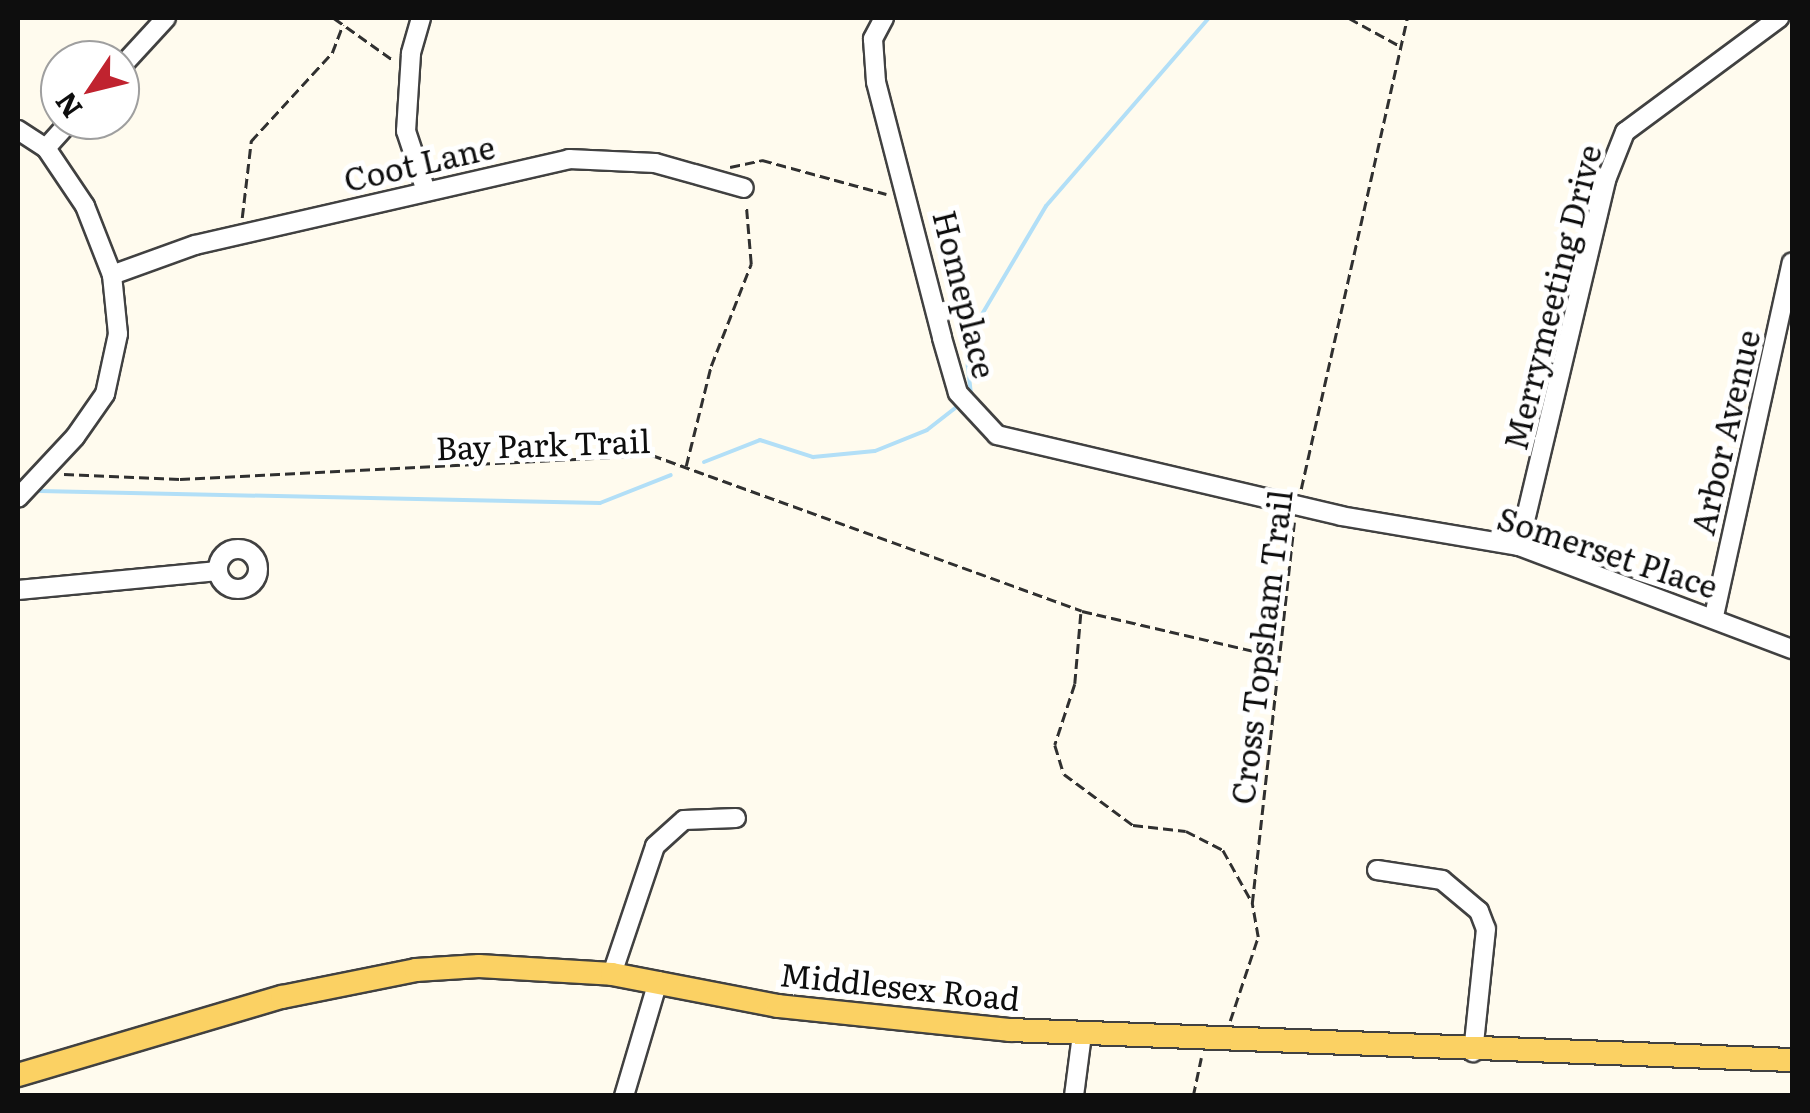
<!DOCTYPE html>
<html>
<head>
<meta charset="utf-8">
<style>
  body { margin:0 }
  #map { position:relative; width:1810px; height:1113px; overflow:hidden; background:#fffbee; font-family:Literata,serif }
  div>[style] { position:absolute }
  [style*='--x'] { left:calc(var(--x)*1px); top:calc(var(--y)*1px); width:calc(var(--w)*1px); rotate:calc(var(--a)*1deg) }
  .stream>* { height:4px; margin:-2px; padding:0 2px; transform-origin:2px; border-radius:2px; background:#b2dff7 }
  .path>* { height:2.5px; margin-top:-1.25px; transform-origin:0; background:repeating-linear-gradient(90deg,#303030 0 10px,transparent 0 15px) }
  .roads { filter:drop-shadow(2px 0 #414141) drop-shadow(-2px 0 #414141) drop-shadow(0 2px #414141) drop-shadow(0 -2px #414141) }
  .minor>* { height:18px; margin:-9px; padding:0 9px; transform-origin:9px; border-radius:9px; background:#fff }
  .minor>.ring { margin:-9px; padding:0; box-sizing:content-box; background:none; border:18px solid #fff; border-radius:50% }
  .major>* { height:22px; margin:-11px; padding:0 11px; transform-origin:11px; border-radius:11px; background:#fbd163 }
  span { translate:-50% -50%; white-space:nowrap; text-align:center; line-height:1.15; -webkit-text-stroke:10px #fff; paint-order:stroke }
  .street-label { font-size:32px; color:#0e0e0e }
  .frame { position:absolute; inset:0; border:20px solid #0e0e0e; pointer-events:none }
  .north { position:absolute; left:40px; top:40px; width:100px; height:100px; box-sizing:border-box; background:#fff; border:2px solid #9f9f9f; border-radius:50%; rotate:235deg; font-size:28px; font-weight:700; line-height:40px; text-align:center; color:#0e0e0e }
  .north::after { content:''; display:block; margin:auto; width:35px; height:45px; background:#c0232f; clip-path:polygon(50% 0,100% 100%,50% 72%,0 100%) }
</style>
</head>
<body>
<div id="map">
  <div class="stream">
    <i style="--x:971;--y:394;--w:51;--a:-96.7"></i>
    <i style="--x:965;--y:343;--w:159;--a:-59.4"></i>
    <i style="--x:1046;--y:206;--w:249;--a:-49.1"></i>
    <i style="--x:704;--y:462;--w:60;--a:-21.4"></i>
    <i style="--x:760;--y:440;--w:56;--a:17.8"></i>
    <i style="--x:813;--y:457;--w:62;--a:-5.5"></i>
    <i style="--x:875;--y:451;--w:56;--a:-22"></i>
    <i style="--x:927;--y:430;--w:37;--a:-38"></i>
    <i style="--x:40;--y:491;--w:560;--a:1.23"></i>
    <i style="--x:600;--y:503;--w:76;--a:-21.5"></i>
  </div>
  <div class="path">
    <i style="--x:334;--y:18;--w:72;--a:35.4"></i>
    <i style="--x:1349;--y:18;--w:58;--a:28.8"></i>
    <i style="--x:730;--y:167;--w:33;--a:-12"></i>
    <i style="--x:762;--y:160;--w:129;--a:15.3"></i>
    <i style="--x:242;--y:218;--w:78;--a:-83.3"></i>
    <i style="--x:251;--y:141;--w:120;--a:-47.4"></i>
    <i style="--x:332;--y:53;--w:30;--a:-69"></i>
    <i style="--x:686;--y:466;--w:103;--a:-76"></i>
    <i style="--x:711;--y:366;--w:110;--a:-68.6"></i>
    <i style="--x:751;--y:264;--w:59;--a:-94.8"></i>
    <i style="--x:64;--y:474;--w:116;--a:2.5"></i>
    <i style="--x:180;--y:479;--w:473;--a:-2.9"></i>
    <i style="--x:652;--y:455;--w:457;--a:19.9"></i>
    <i style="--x:1082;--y:611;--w:203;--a:13.1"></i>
    <i style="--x:1301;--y:489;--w:483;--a:-77.3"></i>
    <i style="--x:1081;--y:614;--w:70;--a:94.9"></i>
    <i style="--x:1075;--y:684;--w:64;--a:108.2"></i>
    <i style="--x:1055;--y:745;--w:30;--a:73"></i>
    <i style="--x:1064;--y:774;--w:86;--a:36.5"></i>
    <i style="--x:1133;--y:825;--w:53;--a:6.5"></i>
    <i style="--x:1186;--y:831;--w:42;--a:27.2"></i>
    <i style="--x:1223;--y:850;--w:60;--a:60.9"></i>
    <i style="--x:1230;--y:1021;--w:89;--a:-71.6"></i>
    <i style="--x:1258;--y:937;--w:34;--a:-100"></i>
    <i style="--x:1252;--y:904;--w:384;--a:-83.7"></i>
    <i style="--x:1193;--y:1096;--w:39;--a:-78"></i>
  </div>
  <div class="roads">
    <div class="minor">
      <i style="--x:421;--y:18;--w:37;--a:106"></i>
      <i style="--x:411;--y:54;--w:77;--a:93.7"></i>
      <i style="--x:406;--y:131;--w:63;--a:71.6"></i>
      <i style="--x:884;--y:18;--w:24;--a:118"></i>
      <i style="--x:873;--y:39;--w:43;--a:86"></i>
      <i style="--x:876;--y:82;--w:264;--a:75.5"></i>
      <i style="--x:942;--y:338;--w:57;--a:73.8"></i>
      <i style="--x:958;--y:393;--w:57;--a:47.1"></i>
      <i style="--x:997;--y:435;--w:353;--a:13.2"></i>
      <i style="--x:1341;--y:516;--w:181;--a:9.6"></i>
      <i style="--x:1519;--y:546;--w:292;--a:20.7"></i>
      <i style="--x:120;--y:68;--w:68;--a:-47.4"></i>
      <i style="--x:18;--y:130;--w:33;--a:33"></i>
      <i style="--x:46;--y:148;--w:70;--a:56.1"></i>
      <i style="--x:85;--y:206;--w:74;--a:68.6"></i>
      <i style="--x:112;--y:275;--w:59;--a:84.2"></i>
      <i style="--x:118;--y:334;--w:61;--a:102.2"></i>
      <i style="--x:105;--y:394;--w:52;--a:124.9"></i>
      <i style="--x:75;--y:437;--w:83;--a:133.1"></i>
      <i style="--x:46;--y:148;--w:38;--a:-48"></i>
      <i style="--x:112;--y:275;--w:88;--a:-19.9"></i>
      <i style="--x:195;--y:245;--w:384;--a:-12.9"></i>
      <i style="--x:569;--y:159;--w:86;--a:2.7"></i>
      <i style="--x:655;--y:163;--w:92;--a:15.7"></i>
      <i style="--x:1519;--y:546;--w:376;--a:-76.6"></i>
      <i style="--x:1606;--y:180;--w:52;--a:-68.4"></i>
      <i style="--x:1625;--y:132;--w:192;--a:-36.5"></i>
      <i class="ring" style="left:218px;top:549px;width:22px;height:22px"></i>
      <i style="--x:18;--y:590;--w:201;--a:-5.4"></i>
      <i style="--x:1714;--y:616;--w:362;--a:-77.6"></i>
      <i style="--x:1377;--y:870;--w:66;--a:8.7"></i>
      <i style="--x:1442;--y:880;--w:48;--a:40"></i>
      <i style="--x:1479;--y:911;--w:19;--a:69"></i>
      <i style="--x:1486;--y:929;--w:124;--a:96"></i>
      <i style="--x:612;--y:974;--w:135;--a:-71.4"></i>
      <i style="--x:655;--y:846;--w:39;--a:-42"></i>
      <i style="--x:684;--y:820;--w:52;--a:-2.2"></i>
      <i style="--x:624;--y:1096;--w:120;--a:-73.5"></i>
      <i style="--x:1074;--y:1096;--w:63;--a:-82.6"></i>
    </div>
    <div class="major">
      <i style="--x:18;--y:1075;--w:275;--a:-16.5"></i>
      <i style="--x:282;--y:997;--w:137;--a:-11.4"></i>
      <i style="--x:416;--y:970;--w:63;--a:-3.6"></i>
      <i style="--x:479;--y:966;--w:133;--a:3.4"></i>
      <i style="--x:612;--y:974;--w:169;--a:10.9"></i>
      <i style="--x:778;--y:1006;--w:233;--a:5.9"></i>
      <i style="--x:1010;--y:1030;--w:783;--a:2.2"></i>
    </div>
  </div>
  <div class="street-label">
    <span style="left:419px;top:162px;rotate:-13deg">Coot Lane</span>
    <span style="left:966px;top:294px;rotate:76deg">Homeplace</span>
    <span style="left:1551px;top:297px;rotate:-76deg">Merrymeeting Drive</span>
    <span style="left:1724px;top:432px;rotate:-77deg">Arbor Avenue</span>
    <span style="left:543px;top:443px;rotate:-2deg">Bay Park Trail</span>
    <span style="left:1608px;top:551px;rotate:18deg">Somerset Place</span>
    <span style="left:1260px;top:647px;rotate:-83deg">Cross Topsham Trail</span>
    <span style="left:900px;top:985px;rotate:6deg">Middlesex Road</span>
  </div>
  <div class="frame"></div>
  <div class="north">N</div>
</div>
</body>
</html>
